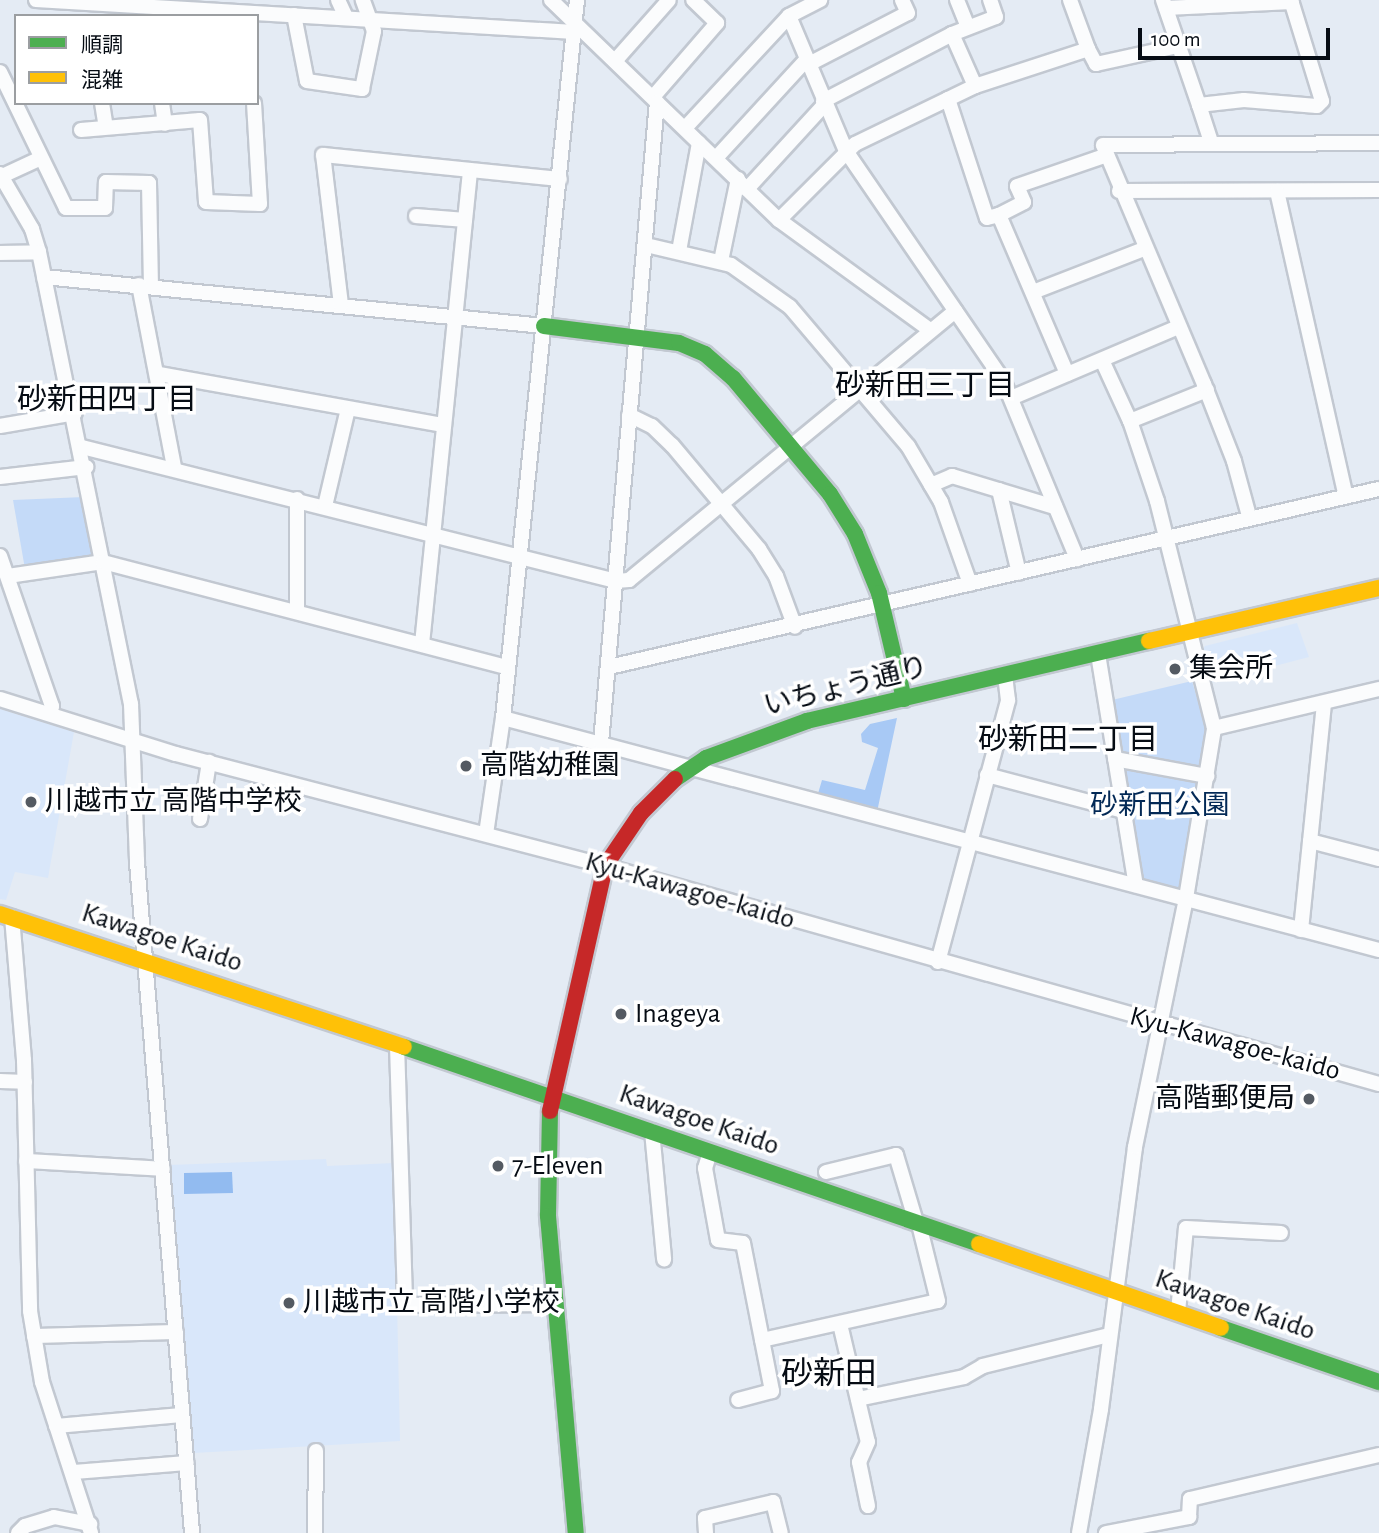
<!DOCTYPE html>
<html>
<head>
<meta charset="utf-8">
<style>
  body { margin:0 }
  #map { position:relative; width:1379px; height:1533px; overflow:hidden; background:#e4ebf4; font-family:"Alegreya Sans","Noto Sans JP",sans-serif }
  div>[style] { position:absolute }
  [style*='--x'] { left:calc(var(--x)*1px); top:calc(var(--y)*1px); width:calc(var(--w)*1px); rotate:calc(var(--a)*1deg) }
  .built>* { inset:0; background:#d9e7fa }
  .green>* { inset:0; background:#c4daf8 }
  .forest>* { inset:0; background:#a8c9f5 }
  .water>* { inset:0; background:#92bbf0 }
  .roads { filter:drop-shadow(2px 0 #c2c8d1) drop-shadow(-2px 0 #c2c8d1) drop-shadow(0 2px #c2c8d1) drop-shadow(0 -2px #c2c8d1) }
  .street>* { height:14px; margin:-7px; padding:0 7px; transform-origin:7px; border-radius:7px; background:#fbfcfd }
  .fast>* { height:16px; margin:-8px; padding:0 8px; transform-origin:8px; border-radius:8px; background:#4caf50 }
  .slow>* { height:16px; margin:-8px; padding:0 8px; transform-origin:8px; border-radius:8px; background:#ffc107 }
  .jam>* { height:16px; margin:-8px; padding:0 8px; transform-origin:8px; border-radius:8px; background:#c62828 }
  .dots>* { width:19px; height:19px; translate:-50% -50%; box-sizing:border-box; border:4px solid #fff; border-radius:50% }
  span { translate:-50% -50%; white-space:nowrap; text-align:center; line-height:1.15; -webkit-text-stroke:7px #fff; paint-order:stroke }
  .poi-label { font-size:28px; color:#060c14 }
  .left { translate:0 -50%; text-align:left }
  .right { translate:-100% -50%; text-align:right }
  .street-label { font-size:28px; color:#060c14 }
  .park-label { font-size:28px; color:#032956 }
  .neighbourhood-label { font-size:30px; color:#060c14 }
  .quarter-label { font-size:32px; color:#060c14 }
  .legend { position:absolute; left:14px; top:14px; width:245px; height:91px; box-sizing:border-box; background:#fff; border:2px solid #9b9ea1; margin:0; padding:9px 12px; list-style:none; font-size:21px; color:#060c14 }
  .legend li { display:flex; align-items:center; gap:14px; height:35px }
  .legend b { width:35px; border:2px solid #9b9ea1 }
  .scale { position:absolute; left:1138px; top:28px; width:192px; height:32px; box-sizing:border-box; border:4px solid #060c14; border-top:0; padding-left:9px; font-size:21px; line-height:24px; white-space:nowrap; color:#060c14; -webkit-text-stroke:5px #fff; paint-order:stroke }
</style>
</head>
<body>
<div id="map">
  <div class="built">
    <i style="clip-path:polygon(1297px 623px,1309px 657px,1210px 683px,1202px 650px,1205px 646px)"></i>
    <i style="clip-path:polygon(0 709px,74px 732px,48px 878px,15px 872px,6px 900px,0 899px)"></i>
    <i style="clip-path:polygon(326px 1159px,327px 1166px,394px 1163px,400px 1441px,194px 1453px,169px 1165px)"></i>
  </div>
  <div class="green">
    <i style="clip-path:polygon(84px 497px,95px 556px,25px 569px,13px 500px)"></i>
    <i style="clip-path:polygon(1192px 681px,1206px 729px,1200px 767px,1121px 757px,1112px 700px)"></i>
    <i style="clip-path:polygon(1124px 767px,1197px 780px,1180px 887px,1175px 890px,1140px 881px)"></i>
  </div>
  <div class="forest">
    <i style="clip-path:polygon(897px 718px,877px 812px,817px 797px,822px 780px,865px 790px,878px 748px,862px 742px,861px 734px,870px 724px)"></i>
  </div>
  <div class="water">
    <i style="clip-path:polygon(232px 1172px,233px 1193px,184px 1194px,184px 1173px)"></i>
  </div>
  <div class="roads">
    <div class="street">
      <i style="--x:36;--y:0;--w:539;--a:3.4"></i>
      <i style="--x:338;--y:0;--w:19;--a:65"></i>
      <i style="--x:551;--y:0;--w:317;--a:44"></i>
      <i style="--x:779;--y:220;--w:187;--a:36.1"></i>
      <i style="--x:957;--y:0;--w:29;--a:68"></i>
      <i style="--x:1163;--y:0;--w:111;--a:71.1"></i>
      <i style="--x:1199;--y:105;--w:45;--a:-6.3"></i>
      <i style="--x:1244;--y:100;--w:73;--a:4.7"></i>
      <i style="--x:1317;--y:106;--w:7;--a:-45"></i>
      <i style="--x:1322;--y:101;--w:106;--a:-107.1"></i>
      <i style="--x:1166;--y:8;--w:126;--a:-2.7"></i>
      <i style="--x:294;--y:15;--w:67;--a:78.9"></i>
      <i style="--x:307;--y:81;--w:56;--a:8.3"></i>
      <i style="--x:362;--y:89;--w:59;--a:-78.3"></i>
      <i style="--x:374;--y:31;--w:33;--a:-110"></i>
      <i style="--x:789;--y:16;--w:147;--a:67.1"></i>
      <i style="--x:846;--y:151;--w:278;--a:55.6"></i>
      <i style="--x:1003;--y:380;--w:194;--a:67.5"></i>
      <i style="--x:952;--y:34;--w:47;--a:-21.1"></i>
      <i style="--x:996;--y:17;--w:18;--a:-109"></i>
      <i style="--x:1088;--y:49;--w:17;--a:62"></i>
      <i style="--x:1096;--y:64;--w:84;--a:-12.4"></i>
      <i style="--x:615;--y:61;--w:81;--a:-48.5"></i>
      <i style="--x:809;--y:64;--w:111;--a:-27.3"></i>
      <i style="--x:908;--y:13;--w:14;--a:-115"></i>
      <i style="--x:0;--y:72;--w:151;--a:64.1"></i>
      <i style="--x:66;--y:208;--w:39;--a:0"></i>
      <i style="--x:105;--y:208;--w:26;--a:-88"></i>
      <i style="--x:106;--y:182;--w:43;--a:1.3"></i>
      <i style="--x:149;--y:183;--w:103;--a:88.9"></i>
      <i style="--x:653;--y:97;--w:98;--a:-49.1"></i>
      <i style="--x:717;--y:23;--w:33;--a:-136"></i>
      <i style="--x:948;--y:99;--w:125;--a:71.9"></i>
      <i style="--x:987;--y:218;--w:12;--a:-14"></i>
      <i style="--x:999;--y:215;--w:173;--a:66.8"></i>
      <i style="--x:823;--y:101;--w:145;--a:-27.4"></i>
      <i style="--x:952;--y:34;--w:57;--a:66.1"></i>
      <i style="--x:102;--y:103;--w:24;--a:81"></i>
      <i style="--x:162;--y:103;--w:21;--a:82"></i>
      <i style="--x:1199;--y:105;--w:39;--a:72"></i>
      <i style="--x:686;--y:127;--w:151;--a:-47.1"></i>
      <i style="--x:789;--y:16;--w:35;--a:-27"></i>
      <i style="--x:81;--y:130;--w:119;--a:-4.8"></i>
      <i style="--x:200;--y:120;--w:82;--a:85.8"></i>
      <i style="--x:206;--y:202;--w:54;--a:2.1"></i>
      <i style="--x:260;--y:204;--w:101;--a:-93.4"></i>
      <i style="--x:716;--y:158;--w:134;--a:-47.4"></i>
      <i style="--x:0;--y:174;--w:64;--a:59.8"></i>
      <i style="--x:32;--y:229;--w:24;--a:73"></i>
      <i style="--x:39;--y:252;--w:461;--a:78.5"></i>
      <i style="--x:131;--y:704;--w:158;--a:87.8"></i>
      <i style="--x:137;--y:862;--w:673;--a:85.31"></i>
      <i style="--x:0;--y:177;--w:45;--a:-24.9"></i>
      <i style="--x:747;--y:189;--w:115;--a:-47.5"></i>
      <i style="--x:1119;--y:191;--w:260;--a:-0.2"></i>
      <i style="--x:1277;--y:191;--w:313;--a:77.3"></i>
      <i style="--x:999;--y:215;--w:28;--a:-27"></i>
      <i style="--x:1024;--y:202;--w:17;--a:-114"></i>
      <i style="--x:1017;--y:186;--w:95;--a:-19"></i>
      <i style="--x:416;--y:216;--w:49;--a:4.7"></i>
      <i style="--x:779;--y:220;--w:107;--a:-45"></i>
      <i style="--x:855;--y:144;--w:133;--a:-25.8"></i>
      <i style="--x:975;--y:86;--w:119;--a:-18.1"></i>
      <i style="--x:1088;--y:49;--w:52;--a:-110.2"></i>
      <i style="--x:646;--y:245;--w:87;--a:13.2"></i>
      <i style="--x:731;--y:265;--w:72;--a:35.4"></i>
      <i style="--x:790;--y:307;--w:182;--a:49.7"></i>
      <i style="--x:908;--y:446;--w:65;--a:59.5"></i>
      <i style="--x:941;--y:502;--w:87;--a:70.5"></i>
      <i style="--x:679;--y:251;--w:110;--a:-79.5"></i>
      <i style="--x:0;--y:253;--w:39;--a:-1"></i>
      <i style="--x:721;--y:261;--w:84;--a:-78.3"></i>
      <i style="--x:44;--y:277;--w:502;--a:5.6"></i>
      <i style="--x:139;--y:285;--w:185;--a:79.1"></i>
      <i style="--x:1033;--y:292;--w:119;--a:-21.2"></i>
      <i style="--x:341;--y:305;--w:151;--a:-96.8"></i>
      <i style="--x:323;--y:155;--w:238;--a:5.8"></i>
      <i style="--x:159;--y:374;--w:289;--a:10.2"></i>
      <i style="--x:1011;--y:398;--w:181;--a:-23"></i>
      <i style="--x:629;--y:415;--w:25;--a:26"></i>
      <i style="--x:652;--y:426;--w:28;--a:44"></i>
      <i style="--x:672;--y:445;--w:136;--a:50.1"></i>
      <i style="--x:759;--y:549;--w:32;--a:58"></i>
      <i style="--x:776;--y:576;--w:54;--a:69.6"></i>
      <i style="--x:1130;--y:421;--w:83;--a:-21.9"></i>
      <i style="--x:0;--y:426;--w:76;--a:-9.8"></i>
      <i style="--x:82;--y:447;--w:551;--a:14.09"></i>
      <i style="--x:616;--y:581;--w:13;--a:-4"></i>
      <i style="--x:629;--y:580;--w:423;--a:-39.5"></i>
      <i style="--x:0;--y:477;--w:87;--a:-6.6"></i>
      <i style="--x:931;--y:485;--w:23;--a:-23"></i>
      <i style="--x:952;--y:476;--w:108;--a:16.8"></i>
      <i style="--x:999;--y:490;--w:85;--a:76.5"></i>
      <i style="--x:325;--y:506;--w:100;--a:-76.7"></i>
      <i style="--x:1249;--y:516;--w:57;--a:-105.3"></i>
      <i style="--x:1234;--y:461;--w:83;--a:-111.3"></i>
      <i style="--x:1204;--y:384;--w:259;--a:-112.9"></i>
      <i style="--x:1103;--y:145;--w:276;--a:-0.4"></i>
      <i style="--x:0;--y:556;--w:159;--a:70.9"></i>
      <i style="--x:52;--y:706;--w:8;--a:104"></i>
      <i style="--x:8;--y:576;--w:96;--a:-8.4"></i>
      <i style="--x:103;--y:562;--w:417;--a:14.6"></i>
      <i style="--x:297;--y:610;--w:111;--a:-90"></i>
      <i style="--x:422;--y:644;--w:476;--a:-84.2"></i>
      <i style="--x:1098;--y:654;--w:234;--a:80.7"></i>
      <i style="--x:609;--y:667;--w:790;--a:-13.02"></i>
      <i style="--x:0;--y:699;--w:184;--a:17.4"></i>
      <i style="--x:176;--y:754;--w:443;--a:14.6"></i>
      <i style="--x:605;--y:866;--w:804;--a:15.73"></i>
      <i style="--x:503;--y:718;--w:906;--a:14.83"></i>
      <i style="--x:1214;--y:728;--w:170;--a:-13.3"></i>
      <i style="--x:601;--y:743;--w:643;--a:-85.01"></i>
      <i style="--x:1115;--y:759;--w:94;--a:10.5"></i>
      <i style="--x:987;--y:775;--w:141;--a:14.8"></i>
      <i style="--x:200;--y:819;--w:58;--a:-81"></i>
      <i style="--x:486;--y:834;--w:117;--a:-81.7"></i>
      <i style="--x:503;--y:718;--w:722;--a:-84.12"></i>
      <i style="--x:1310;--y:841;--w:71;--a:14.6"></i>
      <i style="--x:12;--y:917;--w:144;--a:85.2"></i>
      <i style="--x:24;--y:1060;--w:251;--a:88.6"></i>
      <i style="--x:30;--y:1311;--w:72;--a:80.4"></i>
      <i style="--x:42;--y:1382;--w:159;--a:72"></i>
      <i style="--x:1301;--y:930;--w:228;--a:-84.2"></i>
      <i style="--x:938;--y:962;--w:271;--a:-75"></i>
      <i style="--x:1008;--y:700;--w:23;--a:-97"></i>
      <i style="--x:397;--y:1045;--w:260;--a:88.2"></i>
      <i style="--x:405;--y:1305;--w:151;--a:-0.4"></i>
      <i style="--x:0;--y:1081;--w:25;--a:2"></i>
      <i style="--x:652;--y:1131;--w:129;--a:84.6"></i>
      <i style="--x:710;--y:1152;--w:17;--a:107"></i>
      <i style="--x:705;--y:1168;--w:73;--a:79.8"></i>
      <i style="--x:718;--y:1240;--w:25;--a:7"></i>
      <i style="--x:743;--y:1243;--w:151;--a:78.9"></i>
      <i style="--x:772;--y:1391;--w:35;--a:165"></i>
      <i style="--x:26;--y:1161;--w:137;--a:3.3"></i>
      <i style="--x:826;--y:1172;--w:72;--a:-13.7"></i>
      <i style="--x:896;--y:1155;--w:70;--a:73.4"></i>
      <i style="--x:1178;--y:1312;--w:84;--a:-84.6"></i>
      <i style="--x:1186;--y:1228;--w:95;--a:3"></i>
      <i style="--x:840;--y:1324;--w:121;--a:76.7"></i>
      <i style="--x:868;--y:1442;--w:22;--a:114"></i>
      <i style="--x:859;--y:1462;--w:45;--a:78.4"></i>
      <i style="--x:34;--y:1336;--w:142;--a:-1.6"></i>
      <i style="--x:762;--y:1340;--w:180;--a:-12.5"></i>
      <i style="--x:938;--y:1301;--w:79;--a:-103.9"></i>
      <i style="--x:858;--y:1399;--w:108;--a:-11.7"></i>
      <i style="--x:964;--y:1377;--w:22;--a:-30"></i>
      <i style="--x:983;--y:1366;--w:130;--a:-13.8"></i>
      <i style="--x:56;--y:1426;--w:126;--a:-5"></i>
      <i style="--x:74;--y:1472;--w:113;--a:-4.6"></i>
      <i style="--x:18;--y:1533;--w:10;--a:-45"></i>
      <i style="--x:25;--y:1526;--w:30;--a:-17"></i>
      <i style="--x:54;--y:1517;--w:37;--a:11"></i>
      <i style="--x:315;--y:1533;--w:82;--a:-89.3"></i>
      <i style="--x:706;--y:1533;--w:15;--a:-94"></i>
      <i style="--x:705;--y:1518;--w:70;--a:-13.2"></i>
      <i style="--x:773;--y:1502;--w:32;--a:76"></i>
      <i style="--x:1079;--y:1533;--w:126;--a:-79.9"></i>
      <i style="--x:1101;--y:1409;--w:264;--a:-82.6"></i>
      <i style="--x:1135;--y:1147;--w:254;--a:-78.4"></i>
      <i style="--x:1186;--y:898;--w:172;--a:-80.6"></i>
      <i style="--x:1214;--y:728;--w:234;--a:-104.1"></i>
      <i style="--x:1157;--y:501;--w:84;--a:-108.6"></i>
      <i style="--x:1130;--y:421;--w:67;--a:-114.7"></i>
      <i style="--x:1106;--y:1533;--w:85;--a:-10.9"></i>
      <i style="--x:1189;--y:1517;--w:18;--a:-87"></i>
      <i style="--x:1190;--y:1499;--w:194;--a:-13.1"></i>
    </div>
    <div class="fast">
      <i style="--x:544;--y:326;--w:136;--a:7.2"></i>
      <i style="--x:679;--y:343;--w:28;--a:23"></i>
      <i style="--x:705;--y:354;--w:37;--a:41"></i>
      <i style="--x:733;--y:378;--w:151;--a:50.1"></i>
      <i style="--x:830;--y:494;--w:47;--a:58"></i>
      <i style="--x:855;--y:534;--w:64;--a:67.9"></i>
      <i style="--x:879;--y:593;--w:109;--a:76.7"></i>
      <i style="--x:675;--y:779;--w:37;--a:-34"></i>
      <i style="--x:706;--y:758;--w:108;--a:-20.1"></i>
      <i style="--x:807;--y:721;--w:351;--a:-13.2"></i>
      <i style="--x:404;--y:1047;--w:608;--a:18.91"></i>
      <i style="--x:550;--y:1111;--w:105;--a:91.1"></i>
      <i style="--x:548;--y:1216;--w:318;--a:85"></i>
      <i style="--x:1221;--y:1328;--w:167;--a:18.9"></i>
    </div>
    <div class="slow">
      <i style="--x:1149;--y:641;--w:236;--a:-13"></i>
      <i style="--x:0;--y:914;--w:425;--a:18.2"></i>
      <i style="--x:979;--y:1244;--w:256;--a:19.1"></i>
    </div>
    <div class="jam">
      <i style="--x:550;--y:1111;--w:251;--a:-77.3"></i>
      <i style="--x:605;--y:866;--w:64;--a:-55.8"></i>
      <i style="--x:641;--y:813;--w:48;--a:-45"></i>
    </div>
  </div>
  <div class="dots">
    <i style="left:1175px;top:669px;background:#545a62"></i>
    <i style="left:466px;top:766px;background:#545a62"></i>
    <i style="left:31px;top:802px;background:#545a62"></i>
    <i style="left:621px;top:1014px;background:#545a62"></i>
    <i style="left:1309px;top:1099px;background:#545a62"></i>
    <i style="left:498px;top:1166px;background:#545a62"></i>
    <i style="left:289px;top:1303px;background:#545a62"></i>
  </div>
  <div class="poi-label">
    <span class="left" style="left:1189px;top:669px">集会所</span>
    <span class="left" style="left:480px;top:766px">高階幼稚園</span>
    <span class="left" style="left:45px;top:802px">川越市立 高階中学校</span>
    <span class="left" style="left:635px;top:1014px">Inageya</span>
    <span class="right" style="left:1295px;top:1099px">高階郵便局</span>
    <span class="left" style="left:512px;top:1166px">7-Eleven</span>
    <span class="left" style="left:303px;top:1303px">川越市立 高階小学校</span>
  </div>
  <div class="street-label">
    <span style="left:846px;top:687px;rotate:-14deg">いちょう通り</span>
    <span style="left:690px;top:891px;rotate:16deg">Kyu-Kawagoe-kaido</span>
    <span style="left:162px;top:938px;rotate:18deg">Kawagoe Kaido</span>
    <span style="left:1235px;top:1044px;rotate:15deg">Kyu-Kawagoe-kaido</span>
    <span style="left:699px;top:1120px;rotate:19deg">Kawagoe Kaido</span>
    <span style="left:1235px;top:1305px;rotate:19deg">Kawagoe Kaido</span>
  </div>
  <div class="park-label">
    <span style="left:1160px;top:806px">砂新田公園</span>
  </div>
  <div class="neighbourhood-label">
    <span style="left:925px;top:386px">砂新田三丁目</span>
    <span style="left:107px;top:400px">砂新田四丁目</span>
    <span style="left:1068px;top:740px">砂新田二丁目</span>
  </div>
  <div class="quarter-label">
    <span style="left:829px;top:1374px">砂新田</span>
  </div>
  <ul class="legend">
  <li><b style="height:9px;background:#4caf50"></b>順調</li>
  <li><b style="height:9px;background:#ffc107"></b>混雑</li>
  </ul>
  <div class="scale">100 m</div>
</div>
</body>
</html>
